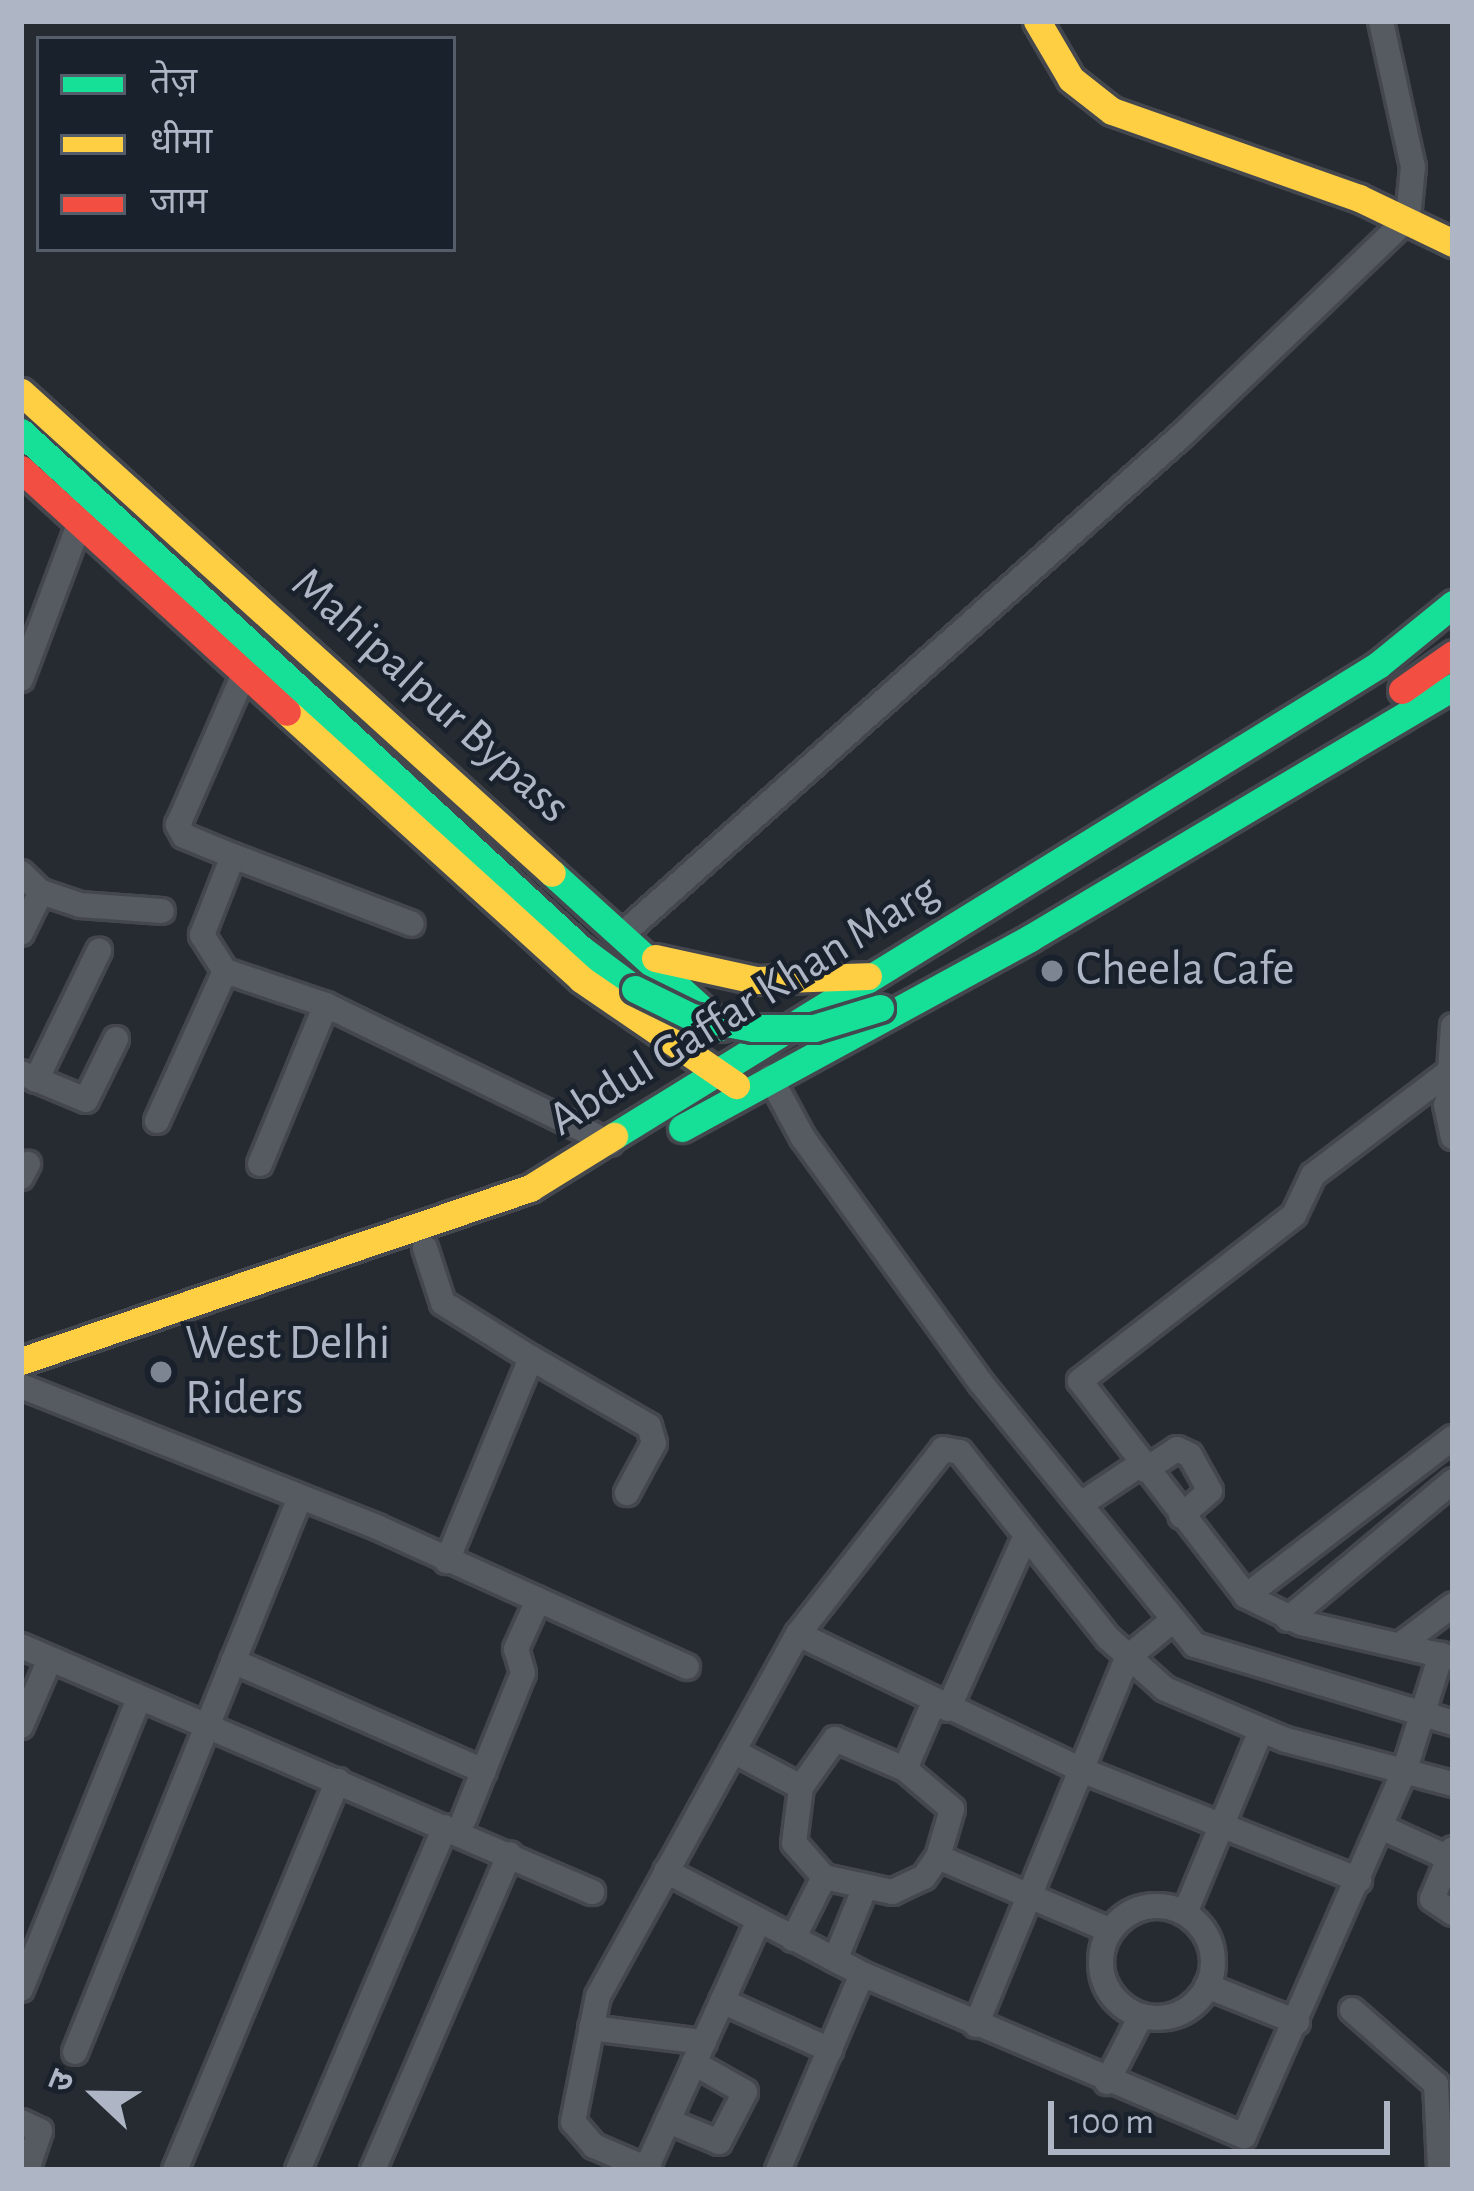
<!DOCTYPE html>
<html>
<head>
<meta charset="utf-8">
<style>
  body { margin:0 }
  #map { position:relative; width:1474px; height:2191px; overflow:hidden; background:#262b32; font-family:"Alegreya Sans","Noto Sans Devanagari",sans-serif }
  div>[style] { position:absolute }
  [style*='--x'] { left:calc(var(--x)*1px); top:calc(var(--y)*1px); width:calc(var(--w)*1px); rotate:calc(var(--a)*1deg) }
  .roads { filter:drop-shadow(3px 0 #44474d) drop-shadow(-3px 0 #44474d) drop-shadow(0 3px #44474d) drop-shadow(0 -3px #44474d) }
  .street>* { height:24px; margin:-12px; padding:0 12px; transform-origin:12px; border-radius:12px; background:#565a61 }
  .street>.ring { margin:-12px; padding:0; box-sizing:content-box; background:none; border:24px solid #565a61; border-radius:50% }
  .fast>* { height:27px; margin:-13.5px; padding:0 13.5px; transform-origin:13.5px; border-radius:13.5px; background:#16e098 }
  .slow>* { height:27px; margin:-13.5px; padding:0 13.5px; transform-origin:13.5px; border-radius:13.5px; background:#ffcf43 }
  .jam>* { height:27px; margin:-13.5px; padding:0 13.5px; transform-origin:13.5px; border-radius:13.5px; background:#f24e42 }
  .bridges { filter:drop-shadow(3px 0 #43474f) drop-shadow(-3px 0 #43474f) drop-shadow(0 3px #43474f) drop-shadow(0 -3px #43474f) }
  .fast-bridge>* { height:27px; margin:-13.5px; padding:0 13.5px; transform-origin:13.5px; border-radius:13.5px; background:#16e098 }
  .dots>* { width:33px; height:33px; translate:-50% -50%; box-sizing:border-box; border:6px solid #19212d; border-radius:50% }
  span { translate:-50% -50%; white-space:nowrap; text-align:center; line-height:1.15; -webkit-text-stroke:9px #19212d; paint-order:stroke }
  .street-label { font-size:48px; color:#aeb6c5 }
  .poi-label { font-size:48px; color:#aeb6c5 }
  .left { translate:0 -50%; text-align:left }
  .frame { position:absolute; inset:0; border:24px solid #aeb6c5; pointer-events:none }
  .legend { position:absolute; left:36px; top:36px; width:420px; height:216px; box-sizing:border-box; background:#19212d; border:3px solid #555d6a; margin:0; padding:15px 21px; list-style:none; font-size:36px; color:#aeb6c5 }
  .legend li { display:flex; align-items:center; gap:24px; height:60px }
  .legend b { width:60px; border:3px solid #555d6a }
  .north { position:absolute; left:36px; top:2035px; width:120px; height:120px; -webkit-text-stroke:9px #19212d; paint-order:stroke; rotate:292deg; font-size:33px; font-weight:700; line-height:48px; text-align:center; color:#aeb6c5 }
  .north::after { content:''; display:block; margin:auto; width:42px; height:54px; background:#aeb6c5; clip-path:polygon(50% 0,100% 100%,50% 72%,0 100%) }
  .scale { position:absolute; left:1048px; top:2101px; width:342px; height:54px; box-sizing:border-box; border:6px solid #aeb6c5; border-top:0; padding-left:15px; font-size:36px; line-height:42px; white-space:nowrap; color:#aeb6c5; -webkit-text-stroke:9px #19212d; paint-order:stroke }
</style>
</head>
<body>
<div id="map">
  <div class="roads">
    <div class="street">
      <i style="--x:21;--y:679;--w:168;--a:-69.4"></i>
      <i style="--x:233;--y:856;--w:191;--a:20.8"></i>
      <i style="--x:21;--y:873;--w:28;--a:44"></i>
      <i style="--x:41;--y:892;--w:41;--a:18.4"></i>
      <i style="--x:80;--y:905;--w:82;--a:4.2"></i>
      <i style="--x:625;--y:932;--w:745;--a:-41.74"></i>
      <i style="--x:1181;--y:436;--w:315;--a:-43.8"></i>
      <i style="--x:1408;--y:218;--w:51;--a:-84.4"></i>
      <i style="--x:1413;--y:167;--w:149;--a:-102.4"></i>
      <i style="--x:21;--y:933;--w:46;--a:-64"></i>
      <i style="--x:225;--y:971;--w:43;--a:-122.6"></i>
      <i style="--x:202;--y:935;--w:85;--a:-68.6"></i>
      <i style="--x:233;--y:856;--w:53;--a:-157.8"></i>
      <i style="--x:184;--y:836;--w:13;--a:-119"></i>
      <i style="--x:178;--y:825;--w:167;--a:-66.4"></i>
      <i style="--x:1453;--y:1026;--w:45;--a:93.8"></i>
      <i style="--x:1450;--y:1071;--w:172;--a:142.8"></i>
      <i style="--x:1313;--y:1175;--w:44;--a:115.4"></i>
      <i style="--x:1294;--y:1215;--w:271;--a:142.2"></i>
      <i style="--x:1080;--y:1381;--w:272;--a:52.3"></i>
      <i style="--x:1246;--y:1596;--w:61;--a:26.1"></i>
      <i style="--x:1301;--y:1623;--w:156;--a:13"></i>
      <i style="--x:21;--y:1073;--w:70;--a:22.6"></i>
      <i style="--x:86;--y:1100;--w:68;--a:-63.8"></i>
      <i style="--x:770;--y:1077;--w:69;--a:61.6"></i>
      <i style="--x:803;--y:1138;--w:303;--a:54"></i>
      <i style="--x:981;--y:1383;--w:338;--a:50.8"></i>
      <i style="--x:1195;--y:1645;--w:270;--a:16.8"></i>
      <i style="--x:36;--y:1080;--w:144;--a:-64"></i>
      <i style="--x:1453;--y:1084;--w:22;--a:108"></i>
      <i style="--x:1446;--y:1105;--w:33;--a:78"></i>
      <i style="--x:157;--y:1121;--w:165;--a:-65.6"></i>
      <i style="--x:225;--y:971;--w:107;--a:18.6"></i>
      <i style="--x:326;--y:1005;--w:316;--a:25.9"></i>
      <i style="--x:260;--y:1164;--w:172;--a:-67.5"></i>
      <i style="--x:21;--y:1177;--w:15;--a:-62"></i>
      <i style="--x:425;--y:1248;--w:58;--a:71.9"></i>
      <i style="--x:443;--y:1303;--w:104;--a:32"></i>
      <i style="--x:531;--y:1358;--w:220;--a:112.5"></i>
      <i style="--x:531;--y:1358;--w:136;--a:30"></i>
      <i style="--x:649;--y:1426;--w:18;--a:74"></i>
      <i style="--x:654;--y:1443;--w:57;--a:118.4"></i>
      <i style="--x:21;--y:1386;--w:383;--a:21.6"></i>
      <i style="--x:377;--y:1527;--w:340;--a:24.3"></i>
      <i style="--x:1145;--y:1470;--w:38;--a:-33"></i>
      <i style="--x:1177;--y:1449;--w:14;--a:25"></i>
      <i style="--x:1190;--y:1455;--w:41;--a:60.9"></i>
      <i style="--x:1210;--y:1491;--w:38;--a:139"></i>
      <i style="--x:1081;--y:1504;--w:72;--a:-33.7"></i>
      <i style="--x:1246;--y:1596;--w:260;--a:-37.4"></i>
      <i style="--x:1288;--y:1619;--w:215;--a:-39.9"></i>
      <i style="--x:798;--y:1634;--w:317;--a:25.6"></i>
      <i style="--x:1084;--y:1771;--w:296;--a:21.6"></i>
      <i style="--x:1400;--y:1645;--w:66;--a:-37"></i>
      <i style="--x:21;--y:1646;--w:622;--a:23.31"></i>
      <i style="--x:233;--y:1661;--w:274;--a:23.7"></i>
      <i style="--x:948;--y:1709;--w:185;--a:-65.8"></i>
      <i style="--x:21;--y:1726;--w:73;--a:-66.6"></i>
      <i style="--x:733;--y:1751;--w:77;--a:27.9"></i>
      <i style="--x:801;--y:1787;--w:56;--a:97.1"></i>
      <i style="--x:794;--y:1843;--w:45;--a:48.6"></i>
      <i style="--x:801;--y:1787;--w:59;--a:-54.7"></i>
      <i style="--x:835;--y:1739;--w:76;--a:23.2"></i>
      <i style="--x:905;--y:1769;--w:73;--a:-66.6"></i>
      <i style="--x:464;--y:1819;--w:157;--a:-68"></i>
      <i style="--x:523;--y:1673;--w:25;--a:-106"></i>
      <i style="--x:516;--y:1649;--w:54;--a:-65.8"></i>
      <i style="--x:1381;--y:1827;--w:75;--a:24.5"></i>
      <i style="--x:1453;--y:1849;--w:54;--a:112.8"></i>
      <i style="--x:1432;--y:1899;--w:25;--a:34"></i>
      <i style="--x:938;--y:1857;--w:186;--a:23.1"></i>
      <i style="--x:666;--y:1871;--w:221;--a:27.7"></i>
      <i class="ring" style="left:1101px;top:1906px;width:88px;height:88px"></i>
      <i style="--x:1185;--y:1913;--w:198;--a:-67.4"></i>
      <i style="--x:793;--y:1939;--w:69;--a:-63.4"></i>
      <i style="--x:824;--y:1877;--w:70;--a:12.4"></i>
      <i style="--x:892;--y:1892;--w:35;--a:-25"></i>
      <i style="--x:924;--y:1877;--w:24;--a:-55"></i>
      <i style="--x:938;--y:1857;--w:50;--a:-73.7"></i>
      <i style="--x:952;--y:1809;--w:62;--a:-139.6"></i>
      <i style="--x:835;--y:1960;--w:74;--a:-67.6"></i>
      <i style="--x:1207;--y:1986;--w:97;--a:21.8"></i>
      <i style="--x:21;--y:1989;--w:313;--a:-67.9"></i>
      <i style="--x:722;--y:2001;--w:119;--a:24.4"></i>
      <i style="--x:1352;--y:2010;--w:112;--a:41.4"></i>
      <i style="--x:1436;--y:2084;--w:86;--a:87.3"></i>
      <i style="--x:976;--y:2025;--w:397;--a:-67.6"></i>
      <i style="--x:1127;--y:1658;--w:58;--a:-39.4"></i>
      <i style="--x:591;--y:2028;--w:114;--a:7.1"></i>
      <i style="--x:75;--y:2052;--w:599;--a:-67.93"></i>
      <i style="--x:1107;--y:2082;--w:74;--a:-62.7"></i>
      <i style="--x:668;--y:2121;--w:55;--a:22.4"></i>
      <i style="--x:719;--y:2142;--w:56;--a:-62.5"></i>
      <i style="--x:745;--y:2092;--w:59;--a:-150.4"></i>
      <i style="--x:21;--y:2122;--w:21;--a:25"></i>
      <i style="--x:40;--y:2131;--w:41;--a:108.4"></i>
      <i style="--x:646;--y:2169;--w:273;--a:-65.6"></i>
      <i style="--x:175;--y:2170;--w:422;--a:-67.3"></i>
      <i style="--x:298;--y:2170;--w:373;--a:-66.8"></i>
      <i style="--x:373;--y:2170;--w:344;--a:-66.6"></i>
      <i style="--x:650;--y:2170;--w:61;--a:-156.8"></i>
      <i style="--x:594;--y:2146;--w:32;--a:-131"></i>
      <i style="--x:573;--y:2122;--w:128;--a:-78.8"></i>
      <i style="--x:598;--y:1996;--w:414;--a:-61.1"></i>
      <i style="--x:798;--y:1634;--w:235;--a:-51.9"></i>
      <i style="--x:943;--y:1449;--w:17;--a:10"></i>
      <i style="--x:960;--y:1452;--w:238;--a:51.5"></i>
      <i style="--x:1108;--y:1638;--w:76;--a:41.8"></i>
      <i style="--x:1165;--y:1689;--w:131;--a:22.9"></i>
      <i style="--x:1286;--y:1740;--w:173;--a:14.8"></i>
      <i style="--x:778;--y:2170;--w:213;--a:-66.8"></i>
      <i style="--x:862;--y:1974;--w:415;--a:23"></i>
      <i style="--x:1244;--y:2136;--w:398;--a:-66.3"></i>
      <i style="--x:1404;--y:1772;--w:123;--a:-72.5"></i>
    </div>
    <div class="fast">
      <i style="--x:21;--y:432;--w:761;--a:42.71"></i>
      <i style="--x:580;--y:948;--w:69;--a:36.7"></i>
      <i style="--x:552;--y:873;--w:229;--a:42.2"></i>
      <i style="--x:682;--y:1128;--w:396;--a:-28.6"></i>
      <i style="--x:1030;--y:938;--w:492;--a:-30.7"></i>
      <i style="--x:614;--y:1136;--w:898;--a:-31.65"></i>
      <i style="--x:1378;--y:665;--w:97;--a:-39.1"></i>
    </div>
    <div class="slow">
      <i style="--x:1037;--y:21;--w:67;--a:59.6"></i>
      <i style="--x:1071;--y:79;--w:52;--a:38"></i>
      <i style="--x:1112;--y:111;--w:262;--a:19.4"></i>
      <i style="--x:1359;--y:198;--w:104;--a:25.6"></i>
      <i style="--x:21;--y:392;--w:716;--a:42.17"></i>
      <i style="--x:287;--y:712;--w:397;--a:42.2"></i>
      <i style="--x:581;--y:979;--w:188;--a:34.4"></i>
      <i style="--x:655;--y:958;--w:103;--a:12.3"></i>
      <i style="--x:756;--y:980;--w:112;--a:-2"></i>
      <i style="--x:21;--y:1361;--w:538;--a:-18.77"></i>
      <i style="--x:530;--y:1188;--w:99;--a:-31.8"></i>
    </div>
    <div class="jam">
      <i style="--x:21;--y:469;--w:360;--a:42.4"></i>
      <i style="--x:1402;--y:690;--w:62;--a:-35.2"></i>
    </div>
  </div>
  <div class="bridges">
    <div class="fast-bridge">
      <i style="--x:635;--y:989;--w:64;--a:26.2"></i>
      <i style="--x:692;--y:1017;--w:62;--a:10.2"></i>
      <i style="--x:753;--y:1028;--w:61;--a:0"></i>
      <i style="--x:814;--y:1028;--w:69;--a:-16.9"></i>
    </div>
  </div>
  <div class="dots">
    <i style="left:1052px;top:971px;background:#7e8592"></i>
    <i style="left:161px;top:1372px;background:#7e8592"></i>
  </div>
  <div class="street-label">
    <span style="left:430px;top:696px;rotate:42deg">Mahipalpur Bypass</span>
    <span style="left:744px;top:1006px;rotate:-32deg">Abdul Gaffar Khan Marg</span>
  </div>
  <div class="poi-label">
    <span class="left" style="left:1076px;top:971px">Cheela Cafe</span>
    <span class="left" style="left:185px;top:1372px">West Delhi<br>Riders</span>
  </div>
  <div class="frame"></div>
  <ul class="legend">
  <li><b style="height:15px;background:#16e098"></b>तेज़</li>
  <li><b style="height:15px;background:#ffcf43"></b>धीमा</li>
  <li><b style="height:15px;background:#f24e42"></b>जाम</li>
  </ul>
  <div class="north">उ</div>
  <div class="scale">100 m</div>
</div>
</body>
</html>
